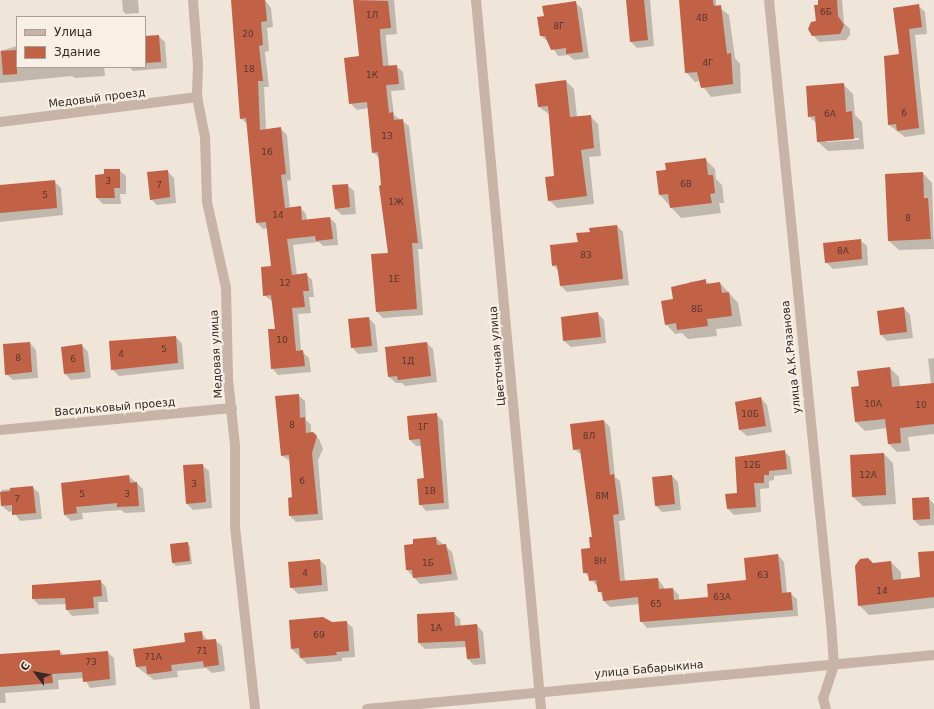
<!DOCTYPE html>
<html>
<head>
<meta charset="utf-8">
<style>
  body { margin:0 }
  #map { position:relative; width:934px; height:709px; overflow:hidden; background:#f0e5d9; font-family:"DejaVu Sans",sans-serif }
  div>[style] { position:absolute }
  [style*='--x'] { left:calc(var(--x)*1px); top:calc(var(--y)*1px); width:calc(var(--w)*1px); rotate:calc(var(--a)*1deg) }
  .shadow>* { inset:0; background:#0003 }
  .building>* { inset:0; background:#c16146 }
  .minor>* { height:10px; margin:-5px; padding:0 5px; transform-origin:5px; border-radius:5px; background:#c7b4a6 }
  span { translate:-50% -50%; white-space:nowrap; text-align:center; line-height:1.15; -webkit-text-stroke:4px #f8efe5; paint-order:stroke }
  .number-label { font-size:9px; color:#57382e }
  .number-label span { -webkit-text-stroke-width:0 }
  .street-label { font-size:11px; color:#342a26 }
  .legend { position:absolute; left:16px; top:16px; width:130px; height:52px; box-sizing:border-box; background:#f8efe5; border:1px solid #aaa099; margin:0; padding:5px 7px; list-style:none; font-size:12px; color:#342a26 }
  .legend li { display:flex; align-items:center; gap:8px; height:20px }
  .legend b { width:20px; border:1px solid #aaa099 }
  .north { position:absolute; left:16px; top:653px; width:40px; height:40px; -webkit-text-stroke:3px #f8efe5; paint-order:stroke; rotate:302deg; font-size:11px; font-weight:700; line-height:16px; text-align:center; color:#342a26 }
  .north::after { content:''; display:block; margin:auto; width:14px; height:18px; background:#342a26; clip-path:polygon(50% 0,100% 100%,50% 72%,0 100%) }
</style>
</head>
<body>
<div id="map">
  <div class="shadow">
    <i style="clip-path:polygon(122px 0,138px 0,139px 13px,126px 14px,123px 11px)"></i>
    <i style="clip-path:polygon(232px 0,265px 0,271px 8px,273px 27px,267px 28px,269px 51px,265px 52px,269px 87px,264px 87px,266px 130px,281px 129px,287px 135px,291px 180px,287px 181px,290px 208px,300px 207px,306px 214px,307px 220px,330px 218px,336px 224px,338px 245px,323px 246px,319px 242px,293px 245px,297px 275px,306px 274px,312px 280px,314px 297px,309px 297px,311px 313px,298px 314px,301px 351px,309px 358px,311px 372px,278px 375px,272px 368px,276px 330px,272px 301px,264px 295px,272px 267px,268px 228px,263px 229px,257px 223px,248px 125px,241px 118px)"></i>
    <i style="clip-path:polygon(354px 0,394px 0,397px 34px,386px 35px,386px 41px,389px 67px,396px 66px,403px 72px,405px 90px,391px 91px,394px 115px,409px 126px,423px 249px,418px 249px,423px 315px,383px 318px,377px 312px,389px 254px,380px 159px,373px 152px,368px 108px,357px 110px,350px 103px,360px 57px)"></i>
    <i style="clip-path:polygon(627px 0,650px 0,654px 46px,637px 48px,631px 42px)"></i>
    <i style="clip-path:polygon(680px 0,716px 0,716px 5px,729px 15px,735px 58px,740px 64px,741px 93px,711px 97px,699px 81px,695px 82px,686px 72px)"></i>
    <i style="clip-path:polygon(819px 0,842px 0,844px 23px,850px 29px,850px 35px,846px 40px,819px 42px,813px 35px)"></i>
    <i style="clip-path:polygon(575px 2px,582px 9px,589px 58px,574px 60px,568px 55px,558px 56px,549px 42px,541px 36px,545px 17px)"></i>
    <i style="clip-path:polygon(918px 5px,925px 12px,927px 34px,915px 35px,925px 134px,905px 137px,889px 125px,885px 57px,900px 55px,894px 8px)"></i>
    <i style="clip-path:polygon(158px 36px,165px 42px,167px 68px,133px 71px,129px 67px,145px 67px,145px 37px)"></i>
    <i style="clip-path:polygon(17px 46px,17px 67px,104px 67px,105px 76px,75px 78px,72px 76px,0 83px,0 51px)"></i>
    <i style="clip-path:polygon(566px 81px,574px 89px,577px 117px,590px 116px,598px 124px,601px 156px,589px 157px,594px 204px,557px 208px,549px 200px,555px 177px,549px 114px,539px 107px)"></i>
    <i style="clip-path:polygon(evenodd,843px 84px,853px 94px,855px 115px,862px 122px,864px 149px,828px 151px,818px 142px,817px 124px,809px 116px,843px 84px,859px 138px,859px 140px,826px 142px,826px 140px,859px 138px)"></i>
    <i style="clip-path:polygon(705px 159px,715px 169px,716px 179px,722px 185px,724px 203px,719px 203px,721px 213px,681px 218px,660px 195px,657px 172px)"></i>
    <i style="clip-path:polygon(119px 170px,126px 176px,126px 194px,120px 194px,121px 204px,103px 204px,97px 198px,105px 175px)"></i>
    <i style="clip-path:polygon(167px 171px,174px 178px,176px 203px,157px 205px,151px 199px)"></i>
    <i style="clip-path:polygon(923px 173px,932px 183px,934px 249px,899px 250px,889px 241px)"></i>
    <i style="clip-path:polygon(54px 181px,61px 188px,63px 215px,0 222px,0 186px)"></i>
    <i style="clip-path:polygon(347px 185px,354px 191px,356px 214px,342px 215px,335px 209px)"></i>
    <i style="clip-path:polygon(617px 226px,623px 232px,629px 285px,567px 292px,561px 286px,559px 271px,553px 265px,591px 233px)"></i>
    <i style="clip-path:polygon(860px 240px,867px 246px,868px 265px,833px 269px,826px 262px)"></i>
    <i style="clip-path:polygon(705px 280px,710px 285px,720px 283px,738px 303px,742px 326px,716px 329px,717px 336px,688px 339px,682px 333px,675px 334px,666px 324px,674px 300px,689px 286px,689px 282px)"></i>
    <i style="clip-path:polygon(904px 308px,910px 315px,913px 338px,887px 341px,881px 335px)"></i>
    <i style="clip-path:polygon(597px 313px,604px 320px,606px 343px,571px 347px,564px 341px)"></i>
    <i style="clip-path:polygon(369px 318px,375px 325px,378px 352px,358px 354px,352px 347px)"></i>
    <i style="clip-path:polygon(176px 337px,182px 344px,184px 369px,119px 376px,112px 369px)"></i>
    <i style="clip-path:polygon(30px 343px,36px 350px,38px 378px,13px 380px,6px 374px)"></i>
    <i style="clip-path:polygon(427px 343px,433px 349px,437px 382px,405px 386px,402px 383px,396px 383px,389px 377px,386px 348px)"></i>
    <i style="clip-path:polygon(82px 345px,88px 352px,91px 378px,71px 380px,65px 374px)"></i>
    <i style="clip-path:polygon(934px 358px,934px 434px,908px 437px,910px 451px,897px 452px,889px 444px,887px 428px,865px 431px,856px 422px,860px 387px,890px 368px,899px 377px,900px 387px,931px 384px,928px 359px)"></i>
    <i style="clip-path:polygon(298px 395px,305px 401px,306px 420px,311px 425px,311px 433px,319px 439px,323px 449px,318px 460px,323px 520px,296px 522px,290px 516px,293px 498px,290px 461px,281px 455px)"></i>
    <i style="clip-path:polygon(761px 398px,767px 405px,772px 432px,747px 436px,740px 430px,736px 402px)"></i>
    <i style="clip-path:polygon(436px 414px,443px 421px,449px 509px,426px 511px,420px 504px,425px 479px,422px 446px,416px 446px,410px 440px,408px 417px)"></i>
    <i style="clip-path:polygon(604px 421px,610px 427px,615px 477px,620px 481px,625px 520px,619px 521px,625px 581px,658px 579px,665px 589px,673px 589px,679px 595px,679px 601px,710px 598px,747px 581px,778px 555px,784px 562px,787px 593px,790px 593px,797px 599px,798px 616px,647px 628px,641px 621px,640px 604px,610px 607px,604px 601px,598px 587px,584px 572px,593px 537px,582px 455px,574px 449px)"></i>
    <i style="clip-path:polygon(784px 451px,790px 457px,792px 474px,774px 476px,774px 480px,769px 481px,769px 488px,760px 489px,761px 512px,734px 515px,728px 509px,738px 493px)"></i>
    <i style="clip-path:polygon(884px 454px,893px 463px,896px 504px,863px 506px,853px 497px)"></i>
    <i style="clip-path:polygon(202px 465px,209px 471px,212px 508px,193px 510px,187px 504px)"></i>
    <i style="clip-path:polygon(129px 476px,143px 489px,145px 512px,125px 513px,121px 510px,82px 513px,83px 519px,71px 521px,64px 514px,62px 483px)"></i>
    <i style="clip-path:polygon(672px 476px,678px 482px,681px 510px,662px 512px,656px 506px)"></i>
    <i style="clip-path:polygon(32px 487px,39px 493px,42px 519px,20px 521px,13px 511px,9px 512px,2px 506px,1px 490px)"></i>
    <i style="clip-path:polygon(928px 498px,934px 504px,934px 525px,920px 526px,914px 520px)"></i>
    <i style="clip-path:polygon(436px 538px,452px 552px,458px 580px,420px 584px,407px 570px)"></i>
    <i style="clip-path:polygon(187px 543px,190px 546px,192px 564px,176px 566px,173px 563px)"></i>
    <i style="clip-path:polygon(934px 552px,934px 608px,869px 615px,859px 605px,873px 564px,891px 562px,901px 572px,901px 580px,921px 578px)"></i>
    <i style="clip-path:polygon(320px 560px,326px 566px,328px 591px,298px 594px,291px 587px)"></i>
    <i style="clip-path:polygon(100px 581px,106px 587px,108px 602px,98px 602px,99px 614px,72px 616px,67px 610px,66px 604px,39px 605px,33px 599px,33px 586px)"></i>
    <i style="clip-path:polygon(454px 613px,460px 619px,461px 627px,477px 625px,483px 632px,486px 664px,474px 665px,468px 659px,467px 647px,425px 649px,419px 643px)"></i>
    <i style="clip-path:polygon(346px 622px,353px 628px,355px 657px,342px 658px,342px 661px,307px 664px,292px 649px,332px 623px)"></i>
    <i style="clip-path:polygon(201px 632px,208px 641px,215px 640px,222px 646px,225px 671px,212px 673px,206px 668px,177px 671px,178px 677px,154px 680px,137px 667px,135px 649px,187px 643px)"></i>
    <i style="clip-path:polygon(60px 651px,64px 656px,107px 652px,114px 658px,116px 685px,90px 688px,84px 678px,58px 680px,59px 689px,5px 693px,6px 703px,0 703px,0 665px)"></i>
  </div>
  <div class="building">
    <i style="clip-path:polygon(231px 0,265px 0,267px 21px,261px 22px,263px 45px,259px 46px,263px 81px,258px 81px,260px 130px,281px 127px,286px 174px,281px 175px,285px 208px,301px 206px,302px 220px,330px 217px,333px 239px,316px 241px,315px 236px,287px 239px,292px 275px,307px 273px,309px 291px,303px 291px,305px 307px,292px 308px,296px 351px,303px 350px,305px 366px,271px 369px,268px 329px,275px 329px,271px 295px,263px 296px,261px 267px,271px 266px,266px 222px,256px 223px,246px 118px,240px 119px)"></i>
    <i style="clip-path:polygon(353px 0,388px 1px,391px 28px,380px 29px,380px 34px,383px 66px,397px 65px,399px 84px,386px 85px,389px 113px,393px 112px,394px 120px,403px 119px,418px 243px,412px 243px,417px 309px,376px 312px,371px 254px,388px 253px,379px 186px,381px 185px,378px 152px,372px 153px,367px 102px,349px 104px,344px 58px,359px 56px)"></i>
    <i style="clip-path:polygon(626px 0,644px 0,648px 40px,630px 42px)"></i>
    <i style="clip-path:polygon(679px 0,713px 0,714px 6px,721px 5px,727px 54px,731px 53px,733px 84px,701px 88px,697px 72px,685px 73px)"></i>
    <i style="clip-path:polygon(818px 0,837px 0,838px 16px,844px 25px,840px 34px,812px 36px,808px 29px,811px 22px,816px 21px,814px 5px,818px 5px)"></i>
    <i style="clip-path:polygon(576px 1px,583px 52px,566px 54px,566px 48px,551px 50px,545px 36px,540px 36px,537px 17px,544px 16px,542px 6px)"></i>
    <i style="clip-path:polygon(919px 4px,922px 27px,909px 29px,919px 128px,897px 131px,896px 124px,888px 125px,884px 56px,899px 54px,893px 8px)"></i>
    <i style="clip-path:polygon(159px 35px,161px 62px,145px 63px,145px 36px)"></i>
    <i style="clip-path:polygon(17px 50px,17px 74px,3px 75px,1px 51px)"></i>
    <i style="clip-path:polygon(566px 80px,570px 117px,591px 115px,594px 148px,581px 150px,587px 196px,548px 201px,545px 177px,554px 176px,548px 106px,538px 107px,535px 84px)"></i>
    <i style="clip-path:polygon(844px 83px,846px 112px,852px 111px,854px 139px,817px 142px,815px 116px,808px 117px,806px 86px)"></i>
    <i style="clip-path:polygon(706px 158px,708px 175px,713px 175px,715px 193px,710px 194px,712px 203px,670px 208px,668px 194px,659px 195px,656px 171px,666px 170px,665px 163px)"></i>
    <i style="clip-path:polygon(104px 169px,120px 169px,120px 188px,114px 188px,115px 198px,96px 198px,95px 175px,104px 174px)"></i>
    <i style="clip-path:polygon(168px 170px,170px 197px,150px 200px,147px 172px)"></i>
    <i style="clip-path:polygon(923px 172px,924px 198px,928px 198px,931px 239px,888px 241px,885px 174px)"></i>
    <i style="clip-path:polygon(55px 180px,57px 208px,0 213px,0 185px)"></i>
    <i style="clip-path:polygon(348px 184px,350px 207px,335px 209px,332px 185px)"></i>
    <i style="clip-path:polygon(617px 225px,623px 279px,560px 286px,557px 265px,552px 266px,550px 245px,578px 242px,576px 233px,590px 232px,589px 228px)"></i>
    <i style="clip-path:polygon(861px 239px,862px 259px,825px 263px,823px 243px)"></i>
    <i style="clip-path:polygon(706px 279px,706px 284px,720px 282px,722px 293px,729px 292px,732px 316px,707px 319px,708px 326px,677px 330px,676px 323px,665px 325px,661px 301px,673px 299px,671px 287px)"></i>
    <i style="clip-path:polygon(904px 307px,907px 332px,880px 335px,877px 311px)"></i>
    <i style="clip-path:polygon(598px 312px,601px 337px,563px 341px,561px 317px)"></i>
    <i style="clip-path:polygon(369px 317px,372px 346px,351px 348px,348px 319px)"></i>
    <i style="clip-path:polygon(176px 336px,178px 363px,111px 370px,109px 341px)"></i>
    <i style="clip-path:polygon(30px 342px,32px 372px,5px 375px,3px 344px)"></i>
    <i style="clip-path:polygon(427px 342px,431px 376px,398px 380px,397px 376px,388px 377px,385px 347px)"></i>
    <i style="clip-path:polygon(82px 344px,85px 372px,64px 374px,61px 347px)"></i>
    <i style="clip-path:polygon(890px 367px,892px 387px,934px 383px,934px 424px,900px 428px,901px 443px,888px 444px,885px 419px,855px 422px,851px 387px,859px 386px,857px 371px)"></i>
    <i style="clip-path:polygon(299px 394px,300px 418px,305px 417px,306px 433px,313px 432px,317px 436px,312px 453px,318px 514px,289px 516px,288px 498px,292px 497px,289px 455px,281px 456px,275px 396px)"></i>
    <i style="clip-path:polygon(761px 397px,766px 426px,739px 430px,735px 402px)"></i>
    <i style="clip-path:polygon(437px 413px,444px 503px,419px 505px,417px 479px,424px 478px,420px 439px,409px 440px,407px 416px)"></i>
    <i style="clip-path:polygon(604px 420px,610px 475px,614px 474px,619px 514px,613px 515px,620px 581px,658px 578px,659px 589px,673px 588px,674px 600px,708px 597px,707px 584px,746px 580px,744px 558px,778px 554px,782px 593px,791px 592px,793px 610px,640px 622px,638px 597px,603px 601px,602px 592px,598px 592px,596px 580px,589px 581px,588px 573px,583px 573px,581px 549px,590px 548px,589px 537px,592px 537px,580px 449px,573px 450px,570px 424px)"></i>
    <i style="clip-path:polygon(785px 450px,787px 469px,769px 471px,769px 475px,764px 475px,764px 483px,754px 483px,756px 507px,727px 509px,725px 494px,737px 493px,735px 457px)"></i>
    <i style="clip-path:polygon(884px 453px,886px 495px,852px 497px,850px 455px)"></i>
    <i style="clip-path:polygon(203px 464px,206px 502px,186px 504px,183px 465px)"></i>
    <i style="clip-path:polygon(129px 475px,130px 483px,137px 482px,139px 506px,117px 507px,117px 503px,76px 507px,77px 513px,64px 515px,61px 483px)"></i>
    <i style="clip-path:polygon(672px 475px,675px 504px,655px 506px,652px 477px)"></i>
    <i style="clip-path:polygon(33px 486px,36px 513px,12px 515px,12px 505px,1px 506px,0 492px,10px 491px,10px 488px)"></i>
    <i style="clip-path:polygon(929px 497px,930px 519px,913px 520px,912px 498px)"></i>
    <i style="clip-path:polygon(436px 537px,437px 545px,446px 544px,452px 574px,413px 578px,412px 570px,406px 570px,404px 545px,413px 544px,413px 539px)"></i>
    <i style="clip-path:polygon(188px 542px,190px 561px,172px 563px,170px 544px)"></i>
    <i style="clip-path:polygon(934px 551px,934px 597px,858px 606px,855px 566px,860px 559px,868px 558px,873px 563px,891px 561px,893px 580px,920px 577px,918px 552px)"></i>
    <i style="clip-path:polygon(320px 559px,322px 585px,290px 588px,288px 562px)"></i>
    <i style="clip-path:polygon(101px 580px,102px 596px,93px 597px,94px 608px,66px 610px,65px 598px,32px 599px,32px 585px)"></i>
    <i style="clip-path:polygon(454px 612px,455px 626px,477px 624px,480px 658px,467px 659px,465px 641px,418px 643px,417px 614px)"></i>
    <i style="clip-path:polygon(323px 617px,332px 622px,347px 621px,349px 651px,336px 652px,337px 655px,300px 658px,299px 648px,291px 649px,289px 620px)"></i>
    <i style="clip-path:polygon(202px 631px,203px 640px,216px 639px,219px 665px,204px 667px,203px 661px,171px 665px,172px 671px,150px 674px,147px 674px,146px 666px,136px 667px,133px 649px,185px 642px,184px 633px)"></i>
    <i style="clip-path:polygon(60px 650px,60px 655px,108px 651px,110px 679px,83px 682px,82px 672px,52px 674px,53px 683px,0 687px,0 654px)"></i>
  </div>
  <div class="minor">
    <i style="--x:193;--y:0;--w:65;--a:85.6"></i>
    <i style="--x:198;--y:65;--w:32;--a:92"></i>
    <i style="--x:197;--y:97;--w:41;--a:78.7"></i>
    <i style="--x:205;--y:137;--w:65;--a:88.2"></i>
    <i style="--x:207;--y:202;--w:88;--a:77.5"></i>
    <i style="--x:226;--y:288;--w:91;--a:88.7"></i>
    <i style="--x:228;--y:379;--w:67;--a:84"></i>
    <i style="--x:235;--y:446;--w:81;--a:90"></i>
    <i style="--x:235;--y:527;--w:183;--a:83.7"></i>
    <i style="--x:476;--y:0;--w:712;--a:84.76"></i>
    <i style="--x:769;--y:0;--w:626;--a:84.32"></i>
    <i style="--x:831;--y:623;--w:42;--a:85.9"></i>
    <i style="--x:834;--y:665;--w:35;--a:108"></i>
    <i style="--x:823;--y:698;--w:11;--a:75"></i>
    <i style="--x:0;--y:122;--w:199;--a:-7.2"></i>
    <i style="--x:0;--y:430;--w:233;--a:-5.4"></i>
    <i style="--x:367;--y:709;--w:570;--a:-5.44"></i>
  </div>
  <div class="number-label">
    <span style="left:826px;top:12px">6Б</span>
    <span style="left:372px;top:15px">1Л</span>
    <span style="left:702px;top:18px">4В</span>
    <span style="left:559px;top:26px">8Г</span>
    <span style="left:248px;top:34px">20</span>
    <span style="left:708px;top:63px">4Г</span>
    <span style="left:249px;top:69px">18</span>
    <span style="left:372px;top:75px">1К</span>
    <span style="left:904px;top:113px">6</span>
    <span style="left:830px;top:114px">6А</span>
    <span style="left:387px;top:136px">1З</span>
    <span style="left:267px;top:152px">16</span>
    <span style="left:108px;top:181px">3</span>
    <span style="left:686px;top:184px">6В</span>
    <span style="left:159px;top:185px">7</span>
    <span style="left:45px;top:195px">5</span>
    <span style="left:396px;top:202px">1Ж</span>
    <span style="left:278px;top:215px">14</span>
    <span style="left:908px;top:218px">8</span>
    <span style="left:843px;top:251px">8А</span>
    <span style="left:586px;top:255px">8З</span>
    <span style="left:394px;top:279px">1Е</span>
    <span style="left:285px;top:283px">12</span>
    <span style="left:697px;top:309px">8Б</span>
    <span style="left:282px;top:340px">10</span>
    <span style="left:164px;top:349px">5</span>
    <span style="left:121px;top:354px">4</span>
    <span style="left:18px;top:358px">8</span>
    <span style="left:73px;top:359px">6</span>
    <span style="left:408px;top:361px">1Д</span>
    <span style="left:873px;top:404px">10А</span>
    <span style="left:921px;top:405px">10</span>
    <span style="left:750px;top:414px">10Б</span>
    <span style="left:292px;top:425px">8</span>
    <span style="left:423px;top:427px">1Г</span>
    <span style="left:589px;top:436px">8Л</span>
    <span style="left:752px;top:465px">12Б</span>
    <span style="left:868px;top:475px">12А</span>
    <span style="left:302px;top:481px">6</span>
    <span style="left:194px;top:484px">3</span>
    <span style="left:430px;top:491px">1В</span>
    <span style="left:82px;top:494px">5</span>
    <span style="left:127px;top:494px">3</span>
    <span style="left:602px;top:496px">8М</span>
    <span style="left:17px;top:499px">7</span>
    <span style="left:600px;top:561px">8Н</span>
    <span style="left:428px;top:563px">1Б</span>
    <span style="left:305px;top:573px">4</span>
    <span style="left:763px;top:575px">63</span>
    <span style="left:882px;top:591px">14</span>
    <span style="left:722px;top:597px">63А</span>
    <span style="left:656px;top:604px">65</span>
    <span style="left:436px;top:628px">1А</span>
    <span style="left:319px;top:635px">69</span>
    <span style="left:202px;top:651px">71</span>
    <span style="left:153px;top:657px">71А</span>
    <span style="left:91px;top:662px">73</span>
  </div>
  <div class="street-label">
    <span style="left:97px;top:99px;rotate:-7deg">Медовый проезд</span>
    <span style="left:217px;top:354px;rotate:-93deg">Медовая улица</span>
    <span style="left:498px;top:356px;rotate:-95deg">Цветочная улица</span>
    <span style="left:792px;top:357px;rotate:-96deg">улица А.К.Рязанова</span>
    <span style="left:115px;top:408px;rotate:-5deg">Васильковый проезд</span>
    <span style="left:649px;top:670px;rotate:-5deg">улица Бабарыкина</span>
  </div>
  <ul class="legend">
  <li><b style="height:5px;background:#c7b4a6"></b>Улица</li>
  <li><b style="height:11px;background:#c16146"></b>Здание</li>
  </ul>
  <div class="north">С</div>
</div>
</body>
</html>
